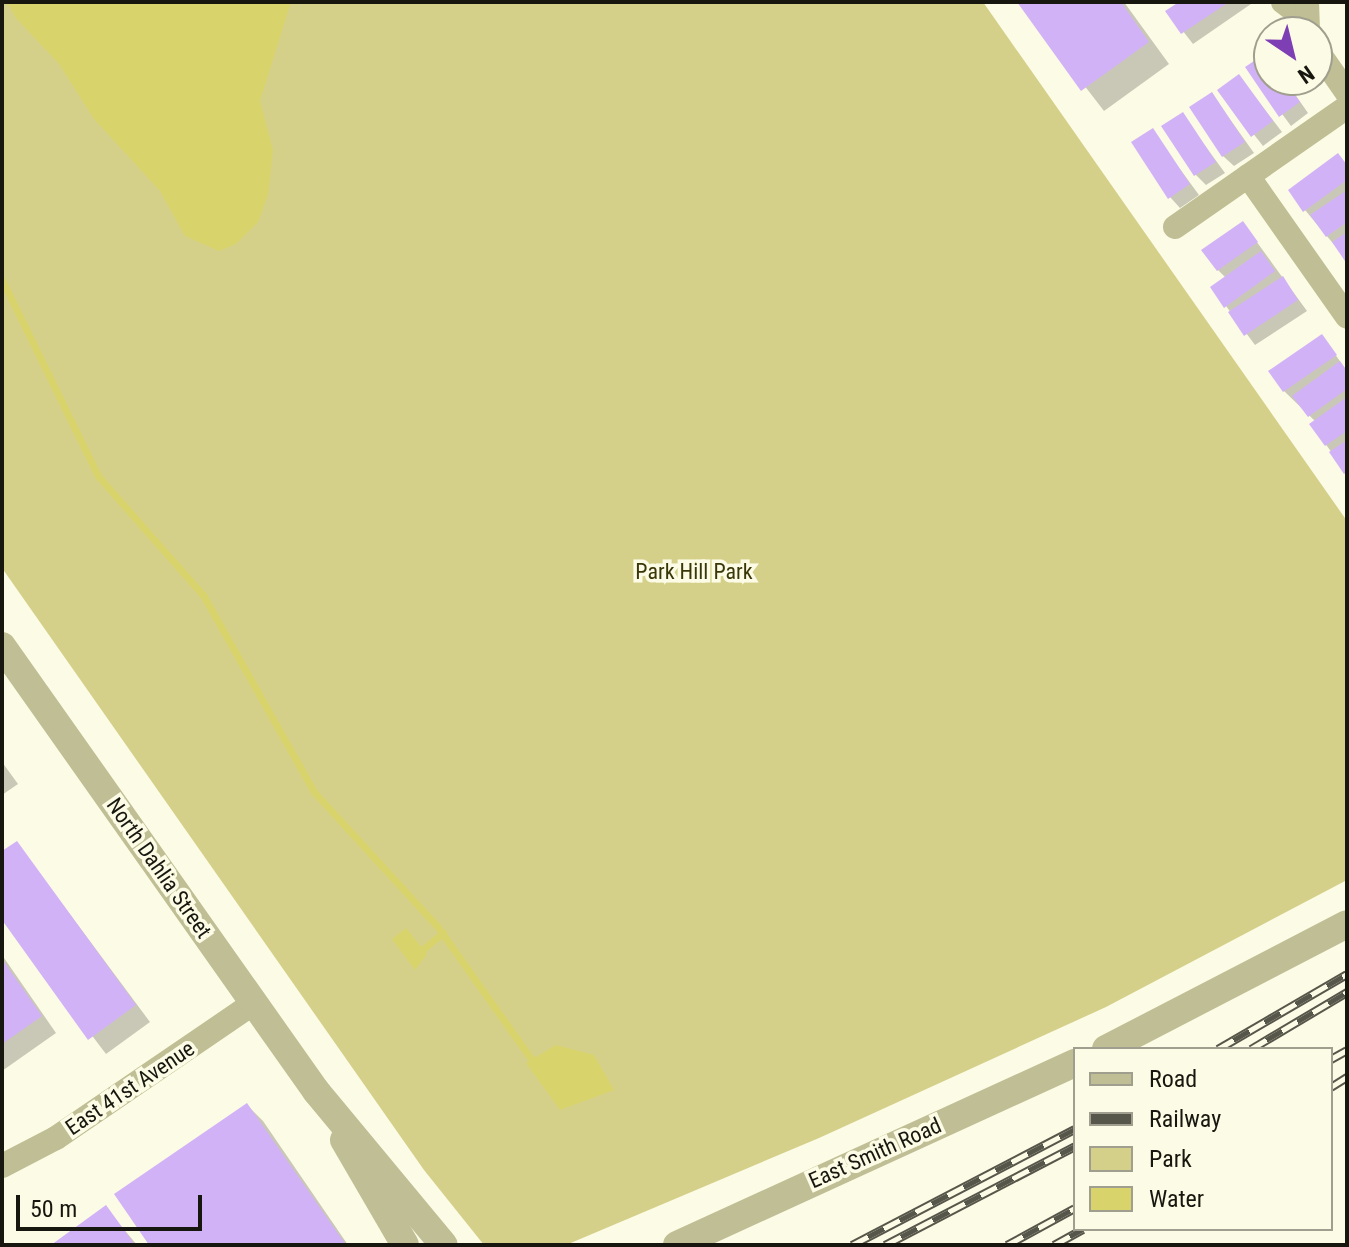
<!DOCTYPE html>
<html>
<head>
<meta charset="utf-8">
<style>
  body { margin:0 }
  #map { position:relative; width:1349px; height:1247px; overflow:hidden; background:#fcfbe5; font-family:"Roboto Condensed",sans-serif }
  div>[style] { position:absolute }
  [style*='--x'] { left:calc(var(--x)*1px); top:calc(var(--y)*1px); width:calc(var(--w)*1px); rotate:calc(var(--a)*1deg) }
  .green>* { inset:0; background:#d4d08a }
  .water>* { inset:0; background:#d9d36c }
  .shadow>* { inset:0; background:#0003 }
  .stream>* { height:7px; margin:-3.5px; padding:0 3.5px; transform-origin:3.5px; border-radius:3.5px; background:#d9d36c }
  .building>* { inset:0; background:#d2b2f6 }
  .minor>* { height:24px; margin:-12px; padding:0 12px; transform-origin:12px; border-radius:12px; background:#bfbe94 }
  .tertiary>* { height:28px; margin:-14px; padding:0 14px; transform-origin:14px; border-radius:14px; background:#bfbe94 }
  .rail>* { height:9px; margin-top:-4.5px; transform-origin:0; background:repeating-linear-gradient(90deg,#fcfbe5 0 18px,#57564a 0 36px); box-sizing:border-box; border-block:2px solid #57564a }
  span { translate:-50% -50%; white-space:nowrap; text-align:center; line-height:1.15; -webkit-text-stroke:7px #fcfbe5; paint-order:stroke }
  .park-label { font-size:22px; color:#393608 }
  .street-label { font-size:22px; color:#17160f }
  .frame { position:absolute; inset:0; border:4px solid #17160f; pointer-events:none }
  .legend { position:absolute; left:1073px; top:1047px; width:260px; height:184px; box-sizing:border-box; background:#fcfbe5; border:2px solid #a09f8f; margin:0; padding:10px 14px; list-style:none; font-size:24px; color:#17160f }
  .legend li { display:flex; align-items:center; gap:16px; height:40px }
  .legend b { width:40px; border:2px solid #a09f8f }
  .north { position:absolute; left:1253px; top:16px; width:80px; height:80px; box-sizing:border-box; background:#fcfbe5; border:2px solid #a09f8f; border-radius:50%; rotate:145deg; font-size:22px; font-weight:700; line-height:32px; text-align:center; color:#17160f }
  .north::after { content:''; display:block; margin:auto; width:28px; height:36px; background:#7f3fb4; clip-path:polygon(50% 0,100% 100%,50% 72%,0 100%) }
  .scale { position:absolute; left:16px; top:1195px; width:186px; height:36px; box-sizing:border-box; border:4px solid #17160f; border-top:0; padding-left:10px; font-size:24px; line-height:28px; white-space:nowrap; color:#17160f; -webkit-text-stroke:6px #fcfbe5; paint-order:stroke }
</style>
</head>
<body>
<div id="map">
  <div class="green">
    <i style="clip-path:polygon(2px 2px,983px 2px,1347px 521px,1347px 880px,1106px 1007px,819px 1138px,566px 1245px,484px 1245px,424px 1170px,2px 568px)"></i>
  </div>
  <div class="water">
    <i style="clip-path:polygon(7px 2px,291px 2px,260px 101px,273px 150px,268px 195px,258px 222px,236px 244px,219px 251px,185px 236px,160px 191px,94px 119px,59px 64px,16px 18px)"></i>
    <i style="clip-path:polygon(406px 928px,427px 954px,415px 970px,392px 939px)"></i>
    <i style="clip-path:polygon(556px 1045px,594px 1055px,614px 1090px,560px 1110px,526px 1063px)"></i>
  </div>
  <div class="shadow">
    <i style="clip-path:polygon(1020px 2px,1124px 2px,1169px 64px,1104px 111px)"></i>
    <i style="clip-path:polygon(1183px 2px,1250px 2px,1251px 4px,1193px 44px,1168px 12px)"></i>
    <i style="clip-path:polygon(1265px 56px,1269px 80px,1285px 80px,1308px 113px,1291px 126px,1248px 68px)"></i>
    <i style="clip-path:polygon(1239px 76px,1282px 132px,1263px 146px,1219px 90px)"></i>
    <i style="clip-path:polygon(1212px 94px,1254px 153px,1234px 166px,1223px 156px)"></i>
    <i style="clip-path:polygon(1182px 114px,1225px 173px,1206px 185px,1196px 175px)"></i>
    <i style="clip-path:polygon(1152px 131px,1199px 195px,1180px 208px,1170px 197px)"></i>
    <i style="clip-path:polygon(1347px 165px,1347px 260px,1305px 210px)"></i>
    <i style="clip-path:polygon(1243px 223px,1307px 311px,1255px 345px,1226px 306px,1226px 278px,1218px 270px)"></i>
    <i style="clip-path:polygon(1322px 336px,1347px 371px,1347px 474px,1312px 425px,1316px 422px,1284px 391px)"></i>
    <i style="clip-path:polygon(2px 762px,18px 784px,2px 795px)"></i>
    <i style="clip-path:polygon(17px 843px,150px 1022px,106px 1054px,2px 917px,2px 854px)"></i>
    <i style="clip-path:polygon(2px 955px,56px 1033px,2px 1071px)"></i>
    <i style="clip-path:polygon(247px 1105px,263px 1121px,348px 1245px,151px 1245px)"></i>
    <i style="clip-path:polygon(106px 1208px,137px 1245px,54px 1245px)"></i>
  </div>
  <div class="stream">
    <i style="--x:2;--y:280;--w:218;--a:63.9"></i>
    <i style="--x:98;--y:476;--w:159;--a:48.6"></i>
    <i style="--x:203;--y:595;--w:226;--a:60.6"></i>
    <i style="--x:314;--y:792;--w:182;--a:47.5"></i>
    <i style="--x:437;--y:926;--w:163;--a:54.7"></i>
    <i style="--x:423;--y:949;--w:26;--a:-39"></i>
  </div>
  <div class="building">
    <i style="clip-path:polygon(1017px 2px,1121px 2px,1149px 42px,1081px 91px)"></i>
    <i style="clip-path:polygon(1179px 2px,1229px 2px,1181px 34px,1165px 11px)"></i>
    <i style="clip-path:polygon(1266px 53px,1269px 80px,1284px 80px,1300px 102px,1279px 117px,1245px 67px)"></i>
    <i style="clip-path:polygon(1239px 74px,1273px 121px,1251px 137px,1217px 90px)"></i>
    <i style="clip-path:polygon(1212px 92px,1245px 142px,1222px 157px,1189px 107px)"></i>
    <i style="clip-path:polygon(1183px 112px,1216px 162px,1194px 176px,1161px 126px)"></i>
    <i style="clip-path:polygon(1153px 128px,1190px 184px,1168px 199px,1131px 142px)"></i>
    <i style="clip-path:polygon(1338px 153px,1347px 165px,1347px 180px,1303px 212px,1288px 190px)"></i>
    <i style="clip-path:polygon(1347px 190px,1347px 222px,1326px 237px,1310px 215px)"></i>
    <i style="clip-path:polygon(1243px 221px,1258px 242px,1217px 271px,1201px 250px)"></i>
    <i style="clip-path:polygon(1347px 232px,1347px 264px,1332px 242px)"></i>
    <i style="clip-path:polygon(1261px 251px,1275px 271px,1224px 308px,1210px 287px)"></i>
    <i style="clip-path:polygon(1283px 276px,1298px 300px,1244px 336px,1228px 312px)"></i>
    <i style="clip-path:polygon(1322px 334px,1337px 355px,1283px 392px,1268px 371px)"></i>
    <i style="clip-path:polygon(1340px 361px,1347px 371px,1347px 389px,1308px 417px,1292px 396px)"></i>
    <i style="clip-path:polygon(1347px 397px,1347px 431px,1325px 446px,1309px 424px)"></i>
    <i style="clip-path:polygon(1347px 440px,1347px 472px,1344px 474px,1329px 452px)"></i>
    <i style="clip-path:polygon(17px 841px,136px 1005px,88px 1040px,2px 920px,2px 851px)"></i>
    <i style="clip-path:polygon(2px 959px,42px 1016px,2px 1044px)"></i>
    <i style="clip-path:polygon(247px 1103px,346px 1245px,149px 1245px,114px 1194px)"></i>
    <i style="clip-path:polygon(106px 1205px,135px 1245px,51px 1245px)"></i>
  </div>
  <div class="minor">
    <i style="--x:1283;--y:2;--w:25;--a:37"></i>
    <i style="--x:1307;--y:2;--w:30;--a:88"></i>
    <i style="--x:1317;--y:50;--w:52;--a:55.1"></i>
    <i style="--x:1248;--y:176;--w:172;--a:54.9"></i>
    <i style="--x:1175;--y:227;--w:210;--a:-34.9"></i>
    <i style="--x:2;--y:1166;--w:61;--a:-27.4"></i>
    <i style="--x:56;--y:1138;--w:240;--a:-34.3"></i>
  </div>
  <div class="tertiary">
    <i style="--x:2;--y:646;--w:545;--a:54.79"></i>
    <i style="--x:316;--y:1091;--w:200;--a:50.3"></i>
    <i style="--x:1106;--y:1049;--w:271;--a:-27.4"></i>
    <i style="--x:344;--y:1140;--w:121;--a:59.8"></i>
    <i style="--x:677;--y:1245;--w:438;--a:-24.6"></i>
  </div>
  <div class="rail">
    <i style="--x:1218;--y:1049;--w:149;--a:-30.2"></i>
    <i style="--x:1251;--y:1049;--w:112;--a:-30.7"></i>
    <i style="--x:1331;--y:1059;--w:18;--a:-29"></i>
    <i style="--x:1331;--y:1087;--w:19;--a:-32"></i>
    <i style="--x:852;--y:1245;--w:251;--a:-27.5"></i>
    <i style="--x:885;--y:1245;--w:214;--a:-27.5"></i>
    <i style="--x:1007;--y:1245;--w:77;--a:-28.6"></i>
    <i style="--x:1054;--y:1245;--w:33;--a:-29"></i>
  </div>
  <div class="park-label">
    <span style="left:694px;top:572px">Park Hill Park</span>
  </div>
  <div class="street-label">
    <span style="left:159px;top:868px;rotate:55deg">North Dahlia Street</span>
    <span style="left:130px;top:1088px;rotate:-34deg">East 41st Avenue</span>
    <span style="left:875px;top:1153px;rotate:-24deg">East Smith Road</span>
  </div>
  <div class="frame"></div>
  <ul class="legend">
  <li><b style="height:10px;background:#bfbe94"></b>Road</li>
  <li><b style="height:10px;background:#57564a"></b>Railway</li>
  <li><b style="height:22px;background:#d4d08a"></b>Park</li>
  <li><b style="height:22px;background:#d9d36c"></b>Water</li>
  </ul>
  <div class="north">N</div>
  <div class="scale">50 m</div>
</div>
</body>
</html>
